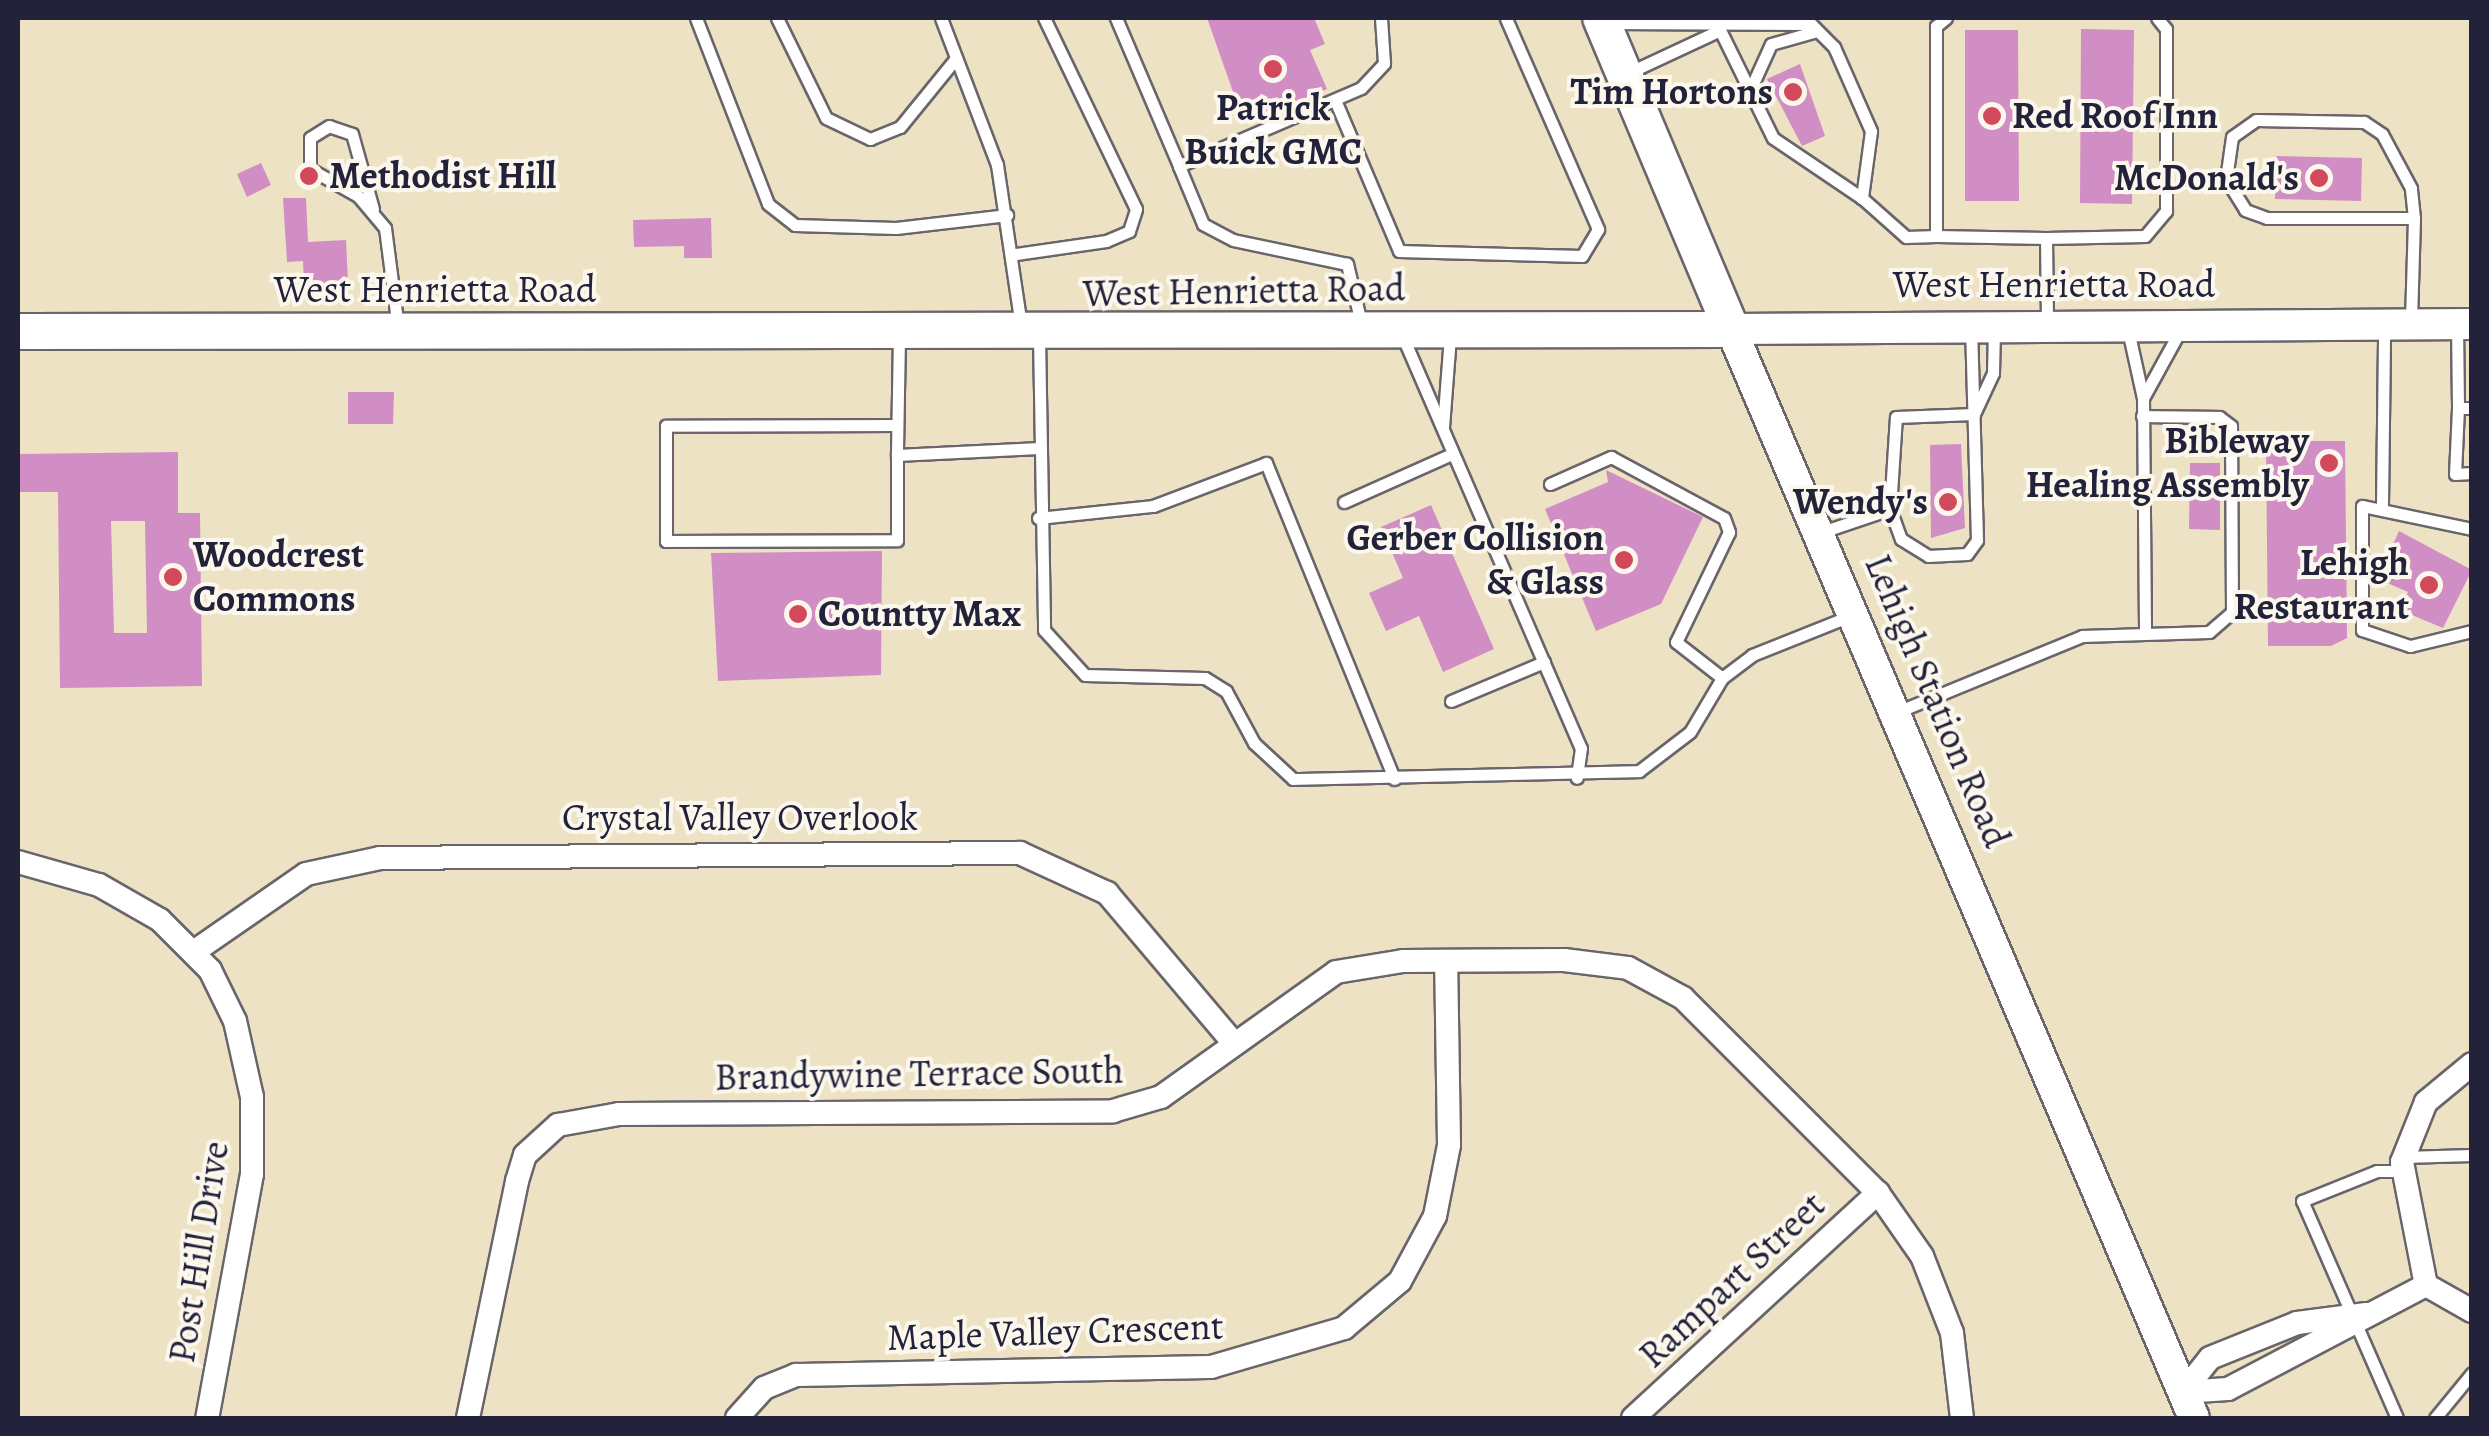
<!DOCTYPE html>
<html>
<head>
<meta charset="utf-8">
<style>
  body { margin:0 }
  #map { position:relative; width:2489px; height:1436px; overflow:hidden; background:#ede2c3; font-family:Alegreya,serif }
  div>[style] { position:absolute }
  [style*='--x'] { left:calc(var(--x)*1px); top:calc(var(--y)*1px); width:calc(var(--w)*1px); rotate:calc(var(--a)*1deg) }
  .building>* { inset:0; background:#d08ec5 }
  .roads { filter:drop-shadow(2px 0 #69656b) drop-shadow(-2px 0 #69656b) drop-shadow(0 2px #69656b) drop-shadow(0 -2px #69656b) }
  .lane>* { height:11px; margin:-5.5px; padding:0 5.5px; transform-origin:5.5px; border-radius:5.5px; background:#fff }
  .street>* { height:22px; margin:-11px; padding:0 11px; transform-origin:11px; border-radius:11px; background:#fff }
  .secondary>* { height:30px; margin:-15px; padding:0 15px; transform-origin:15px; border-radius:15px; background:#fff }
  .primary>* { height:35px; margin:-17.5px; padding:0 17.5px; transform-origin:17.5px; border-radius:17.5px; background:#fff }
  .dots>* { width:28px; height:28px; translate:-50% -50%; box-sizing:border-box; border:5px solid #fbf7ec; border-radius:50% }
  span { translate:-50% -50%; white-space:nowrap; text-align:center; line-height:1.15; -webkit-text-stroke:8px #fbf7ec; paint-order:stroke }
  .poi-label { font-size:38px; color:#22223b; font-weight:700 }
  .right { translate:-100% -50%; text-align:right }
  .left { translate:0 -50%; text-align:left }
  .street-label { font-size:38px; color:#22223b }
  .frame { position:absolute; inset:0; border:20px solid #22223b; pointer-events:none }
</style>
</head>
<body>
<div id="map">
  <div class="building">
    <i style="clip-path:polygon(1207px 18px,1314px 18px,1325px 44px,1310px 50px,1327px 89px,1244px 123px)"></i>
    <i style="clip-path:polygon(2081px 29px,2134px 30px,2132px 204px,2080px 203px)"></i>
    <i style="clip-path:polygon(1965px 30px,2018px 30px,2019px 201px,1965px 201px)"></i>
    <i style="clip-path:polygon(1800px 64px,1825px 136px,1802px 146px,1767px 79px)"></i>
    <i style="clip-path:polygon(2276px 156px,2362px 158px,2361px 201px,2275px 199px)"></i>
    <i style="clip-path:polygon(261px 163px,271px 185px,247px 197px,237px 174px)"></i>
    <i style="clip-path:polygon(283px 198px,306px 198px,308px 242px,346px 240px,348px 283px,304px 285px,303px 261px,287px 262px)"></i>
    <i style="clip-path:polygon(711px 218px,712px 258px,684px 258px,684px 246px,634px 247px,633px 220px)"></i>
    <i style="clip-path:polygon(348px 392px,394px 392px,393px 424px,348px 424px)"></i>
    <i style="clip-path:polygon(2266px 441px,2345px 441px,2347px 638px,2331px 646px,2268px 646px)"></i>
    <i style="clip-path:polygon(1961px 444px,1965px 528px,1931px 538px,1930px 445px)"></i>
    <i style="clip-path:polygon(evenodd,178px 452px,178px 513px,200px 513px,202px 686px,60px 688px,58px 492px,18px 492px,18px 454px,178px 452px,111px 521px,145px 521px,147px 633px,114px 633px,111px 521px)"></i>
    <i style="clip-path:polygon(2190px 463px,2220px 463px,2220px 530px,2189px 529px)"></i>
    <i style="clip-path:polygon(1606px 470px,1703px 517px,1661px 604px,1596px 631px,1545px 509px,1608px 482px)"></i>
    <i style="clip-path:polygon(1431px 505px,1494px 649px,1443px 672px,1419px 616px,1386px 631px,1369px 593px,1403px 578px,1381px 527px)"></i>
    <i style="clip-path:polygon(2399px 531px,2472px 570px,2443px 628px,2400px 610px,2408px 592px,2378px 579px)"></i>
    <i style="clip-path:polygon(882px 551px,881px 675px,718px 681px,711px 553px)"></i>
  </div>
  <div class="roads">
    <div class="lane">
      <i style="--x:696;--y:18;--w:199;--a:68.8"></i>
      <i style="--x:768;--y:204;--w:34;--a:38"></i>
      <i style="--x:795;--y:225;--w:101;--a:1.7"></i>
      <i style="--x:896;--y:228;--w:112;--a:-6.7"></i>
      <i style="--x:777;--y:18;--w:111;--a:63.9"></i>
      <i style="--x:826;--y:118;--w:49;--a:25.5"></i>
      <i style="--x:870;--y:139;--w:32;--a:-22"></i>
      <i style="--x:900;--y:127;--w:89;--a:-50.9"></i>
      <i style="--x:941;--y:18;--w:157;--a:69.1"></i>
      <i style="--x:997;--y:165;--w:163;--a:81.5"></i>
      <i style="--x:1116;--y:18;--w:161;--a:66.9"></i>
      <i style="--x:1946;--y:18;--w:13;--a:141"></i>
      <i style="--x:1936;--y:26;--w:210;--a:90"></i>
      <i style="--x:1936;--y:236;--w:110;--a:1"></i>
      <i style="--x:2046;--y:238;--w:86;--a:89.3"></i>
      <i style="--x:1607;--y:23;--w:204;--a:0.3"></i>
      <i style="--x:1811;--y:24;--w:33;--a:45"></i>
      <i style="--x:1834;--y:47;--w:92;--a:66.2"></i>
      <i style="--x:1871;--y:131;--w:68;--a:97.7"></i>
      <i style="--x:1862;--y:198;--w:59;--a:41.6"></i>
      <i style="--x:1906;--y:237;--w:30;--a:-2"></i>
      <i style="--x:1720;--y:30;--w:120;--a:63.9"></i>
      <i style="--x:1773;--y:138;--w:107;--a:34"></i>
      <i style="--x:1628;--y:73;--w:97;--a:-25"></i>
      <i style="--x:1751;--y:88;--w:48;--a:-65.6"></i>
      <i style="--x:1771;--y:44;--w:48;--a:-15.8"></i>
      <i style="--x:1335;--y:100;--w:164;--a:67"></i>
      <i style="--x:1399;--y:251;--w:183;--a:1.6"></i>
      <i style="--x:1582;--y:256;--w:31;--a:-59"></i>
      <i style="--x:1598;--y:229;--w:230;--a:-113.6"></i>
      <i style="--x:373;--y:209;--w:78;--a:-105.6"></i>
      <i style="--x:352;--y:134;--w:24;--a:-161"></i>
      <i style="--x:329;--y:126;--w:22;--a:148"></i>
      <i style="--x:310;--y:138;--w:31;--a:90"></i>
      <i style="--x:310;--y:169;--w:55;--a:29.4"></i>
      <i style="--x:358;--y:196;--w:42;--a:49.8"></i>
      <i style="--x:385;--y:228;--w:101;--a:82.6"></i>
      <i style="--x:2046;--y:238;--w:99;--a:-1.2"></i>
      <i style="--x:2145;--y:236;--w:33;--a:-50"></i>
      <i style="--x:2166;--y:211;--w:182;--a:-90"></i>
      <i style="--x:2166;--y:29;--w:14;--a:-129"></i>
      <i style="--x:1016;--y:254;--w:91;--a:-8.2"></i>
      <i style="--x:1106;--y:241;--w:25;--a:-23"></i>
      <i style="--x:1129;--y:231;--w:23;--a:-72"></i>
      <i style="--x:1136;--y:209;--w:212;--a:-115.7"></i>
      <i style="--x:2411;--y:320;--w:102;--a:-88.3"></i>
      <i style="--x:2414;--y:218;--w:30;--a:-96"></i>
      <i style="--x:2411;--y:188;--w:61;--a:-118.2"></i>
      <i style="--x:2382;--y:134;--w:22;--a:-146"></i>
      <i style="--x:2364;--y:122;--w:108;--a:-178.9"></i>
      <i style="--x:2256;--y:120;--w:29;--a:145"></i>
      <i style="--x:2232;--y:137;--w:42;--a:98.1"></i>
      <i style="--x:2226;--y:179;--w:36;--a:58"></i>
      <i style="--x:2245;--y:210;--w:23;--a:20"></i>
      <i style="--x:2267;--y:218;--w:147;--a:0"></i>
      <i style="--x:1361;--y:323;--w:61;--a:-103.3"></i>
      <i style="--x:1347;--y:264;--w:116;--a:-168.1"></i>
      <i style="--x:1233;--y:240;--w:34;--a:-152"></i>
      <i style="--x:1203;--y:224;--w:63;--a:-112.5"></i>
      <i style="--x:1179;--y:166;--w:198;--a:-23.2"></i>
      <i style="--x:1361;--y:88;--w:34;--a:-47"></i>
      <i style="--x:1384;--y:63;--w:45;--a:-93.8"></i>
      <i style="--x:2457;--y:324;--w:84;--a:89.3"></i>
      <i style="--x:2458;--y:408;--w:14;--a:0"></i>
      <i style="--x:2128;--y:330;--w:70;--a:77.6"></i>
      <i style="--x:2143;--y:398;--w:235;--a:89.5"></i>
      <i style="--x:1402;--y:335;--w:450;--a:66.6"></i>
      <i style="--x:1581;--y:748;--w:30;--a:98"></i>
      <i style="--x:899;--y:336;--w:119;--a:91"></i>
      <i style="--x:897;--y:455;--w:142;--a:-2.8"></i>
      <i style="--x:1039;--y:336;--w:294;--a:89"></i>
      <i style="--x:1044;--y:630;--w:61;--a:47.7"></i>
      <i style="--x:1085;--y:675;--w:120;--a:1.4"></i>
      <i style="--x:1205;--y:678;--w:25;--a:32"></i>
      <i style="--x:1226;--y:691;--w:59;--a:61.7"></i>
      <i style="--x:1254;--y:743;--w:53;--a:42.7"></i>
      <i style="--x:1293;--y:779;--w:346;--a:-1.3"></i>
      <i style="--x:1639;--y:771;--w:64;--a:-37.4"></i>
      <i style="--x:1690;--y:732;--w:63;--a:-59.3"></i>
      <i style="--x:1722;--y:678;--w:38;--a:-37"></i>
      <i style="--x:1752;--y:655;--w:105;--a:-21.7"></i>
      <i style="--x:2143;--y:398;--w:79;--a:-61.2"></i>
      <i style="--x:2458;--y:408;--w:66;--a:92.6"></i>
      <i style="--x:2455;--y:474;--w:17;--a:-3"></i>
      <i style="--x:1974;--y:414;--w:45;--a:-65.1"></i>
      <i style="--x:1993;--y:373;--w:45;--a:-88.7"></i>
      <i style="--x:897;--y:425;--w:231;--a:179.8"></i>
      <i style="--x:666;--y:426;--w:115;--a:90"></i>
      <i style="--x:666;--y:541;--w:231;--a:-0.2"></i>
      <i style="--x:897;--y:540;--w:85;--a:-90"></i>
      <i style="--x:1443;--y:427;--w:91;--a:-85.6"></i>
      <i style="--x:1550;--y:484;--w:67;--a:-23.9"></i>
      <i style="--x:1611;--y:457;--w:128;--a:28.4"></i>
      <i style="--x:1724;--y:518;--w:15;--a:70"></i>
      <i style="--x:1729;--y:532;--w:122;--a:115.7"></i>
      <i style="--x:1676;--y:642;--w:58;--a:38"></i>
      <i style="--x:1344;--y:502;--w:118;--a:-24"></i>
      <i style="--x:2382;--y:504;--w:176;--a:-89.3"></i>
      <i style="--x:1890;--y:509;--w:32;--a:70"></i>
      <i style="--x:1901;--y:539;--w:32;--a:32"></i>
      <i style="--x:1928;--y:556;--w:39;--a:-3"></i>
      <i style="--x:1967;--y:554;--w:17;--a:-54"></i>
      <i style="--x:1977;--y:540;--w:212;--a:-91.6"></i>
      <i style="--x:1038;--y:518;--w:116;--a:-6"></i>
      <i style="--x:1153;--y:506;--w:121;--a:-20.8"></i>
      <i style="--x:1266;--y:463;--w:341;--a:67.9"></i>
      <i style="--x:2472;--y:529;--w:112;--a:-168.2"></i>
      <i style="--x:2362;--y:506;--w:124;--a:90"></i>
      <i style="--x:2362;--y:630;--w:51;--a:18.4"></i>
      <i style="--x:2410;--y:646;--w:64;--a:-13.6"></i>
      <i style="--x:1819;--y:533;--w:75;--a:-18.7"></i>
      <i style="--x:1890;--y:509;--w:92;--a:-86.3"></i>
      <i style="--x:1896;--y:417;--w:78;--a:-2.2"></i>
      <i style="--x:1451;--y:701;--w:101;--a:-22.8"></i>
      <i style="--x:1897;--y:712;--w:200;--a:-22.3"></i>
      <i style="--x:2082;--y:636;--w:127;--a:-1.8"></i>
      <i style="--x:2209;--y:632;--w:30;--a:-41"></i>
      <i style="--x:2232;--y:612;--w:186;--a:-90.3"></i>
      <i style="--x:2231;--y:426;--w:15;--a:-143"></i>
      <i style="--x:2219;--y:417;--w:77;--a:-179.3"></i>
      <i style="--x:2403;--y:1157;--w:69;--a:-1.7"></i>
      <i style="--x:2397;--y:1418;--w:237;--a:-113.6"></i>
      <i style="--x:2302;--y:1201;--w:81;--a:-21.8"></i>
      <i style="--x:2377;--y:1171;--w:25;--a:0"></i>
      <i style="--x:2435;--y:1418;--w:58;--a:-50.6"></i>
    </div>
    <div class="street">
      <i style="--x:18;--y:862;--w:84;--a:15.9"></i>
      <i style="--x:99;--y:885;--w:70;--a:29.8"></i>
      <i style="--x:160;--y:920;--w:71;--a:45"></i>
      <i style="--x:210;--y:970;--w:57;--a:63.9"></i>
      <i style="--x:235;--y:1021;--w:78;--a:77.4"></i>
      <i style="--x:252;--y:1097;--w:77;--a:90"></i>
      <i style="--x:252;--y:1174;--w:248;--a:100.4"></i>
      <i style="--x:195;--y:951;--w:135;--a:-34.7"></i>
      <i style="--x:306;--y:874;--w:76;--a:-12.2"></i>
      <i style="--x:380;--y:858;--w:640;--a:-0.45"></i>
      <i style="--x:1020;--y:853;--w:96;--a:24.7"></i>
      <i style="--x:1107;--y:893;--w:195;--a:49.8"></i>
      <i style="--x:2472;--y:1064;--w:60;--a:140.4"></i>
      <i style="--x:2426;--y:1102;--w:65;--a:111.8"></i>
      <i style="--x:2402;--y:1162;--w:125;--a:79"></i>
      <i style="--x:2426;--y:1285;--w:53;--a:29.5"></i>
      <i style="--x:2183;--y:1392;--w:45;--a:-3.8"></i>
      <i style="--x:2228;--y:1389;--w:224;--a:-27.7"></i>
      <i style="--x:2183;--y:1392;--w:43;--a:-51.5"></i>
      <i style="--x:2210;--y:1358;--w:94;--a:-21.9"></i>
      <i style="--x:2297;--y:1323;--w:70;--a:-7.4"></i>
      <i style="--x:468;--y:1418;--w:242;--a:-78.3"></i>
      <i style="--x:517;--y:1181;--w:27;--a:-73"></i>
      <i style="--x:525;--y:1155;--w:45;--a:-42.3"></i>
      <i style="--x:558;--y:1125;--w:62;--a:-10.2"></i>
      <i style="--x:619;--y:1114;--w:494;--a:-0.3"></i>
      <i style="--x:1113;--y:1111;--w:50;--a:-16.3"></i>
      <i style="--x:1161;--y:1097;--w:215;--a:-35.5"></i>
      <i style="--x:1336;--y:972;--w:68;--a:-9.3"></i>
      <i style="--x:1403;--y:961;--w:161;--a:-0.4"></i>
      <i style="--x:1564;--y:960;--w:64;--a:7.1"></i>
      <i style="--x:1628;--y:968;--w:63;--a:28.6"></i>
      <i style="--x:1683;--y:998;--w:276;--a:45"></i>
      <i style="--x:1878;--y:1193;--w:77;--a:55.1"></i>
      <i style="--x:1922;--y:1256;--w:83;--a:68.7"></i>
      <i style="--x:1952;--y:1333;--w:86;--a:83.3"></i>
      <i style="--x:737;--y:1418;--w:40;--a:-48"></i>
      <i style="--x:764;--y:1388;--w:35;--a:-22"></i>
      <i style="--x:796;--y:1375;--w:415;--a:-1.1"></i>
      <i style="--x:1211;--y:1367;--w:139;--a:-16.3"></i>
      <i style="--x:1344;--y:1328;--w:73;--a:-40"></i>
      <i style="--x:1400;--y:1281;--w:74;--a:-61.7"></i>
      <i style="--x:1435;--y:1216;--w:72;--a:-78.8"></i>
      <i style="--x:1449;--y:1145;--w:182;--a:-90.9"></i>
      <i style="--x:1633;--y:1418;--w:333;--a:-42.6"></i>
    </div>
    <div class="secondary">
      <i style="--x:2194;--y:1418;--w:1183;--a:-113.03"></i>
      <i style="--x:1731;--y:329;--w:741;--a:-0.39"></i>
    </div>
    <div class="primary">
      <i style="--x:18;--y:331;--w:1713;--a:-0.07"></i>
      <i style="--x:1731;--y:329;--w:337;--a:-112.8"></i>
    </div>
  </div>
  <div class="dots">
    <i style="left:1273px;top:69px;background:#d1495b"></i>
    <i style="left:1793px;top:92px;background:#d1495b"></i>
    <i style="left:1992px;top:116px;background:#d1495b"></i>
    <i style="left:309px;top:176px;background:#d1495b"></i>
    <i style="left:2319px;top:178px;background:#d1495b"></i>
    <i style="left:2329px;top:463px;background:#d1495b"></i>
    <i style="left:1948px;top:502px;background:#d1495b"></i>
    <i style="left:1624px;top:560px;background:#d1495b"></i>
    <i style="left:173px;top:577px;background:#d1495b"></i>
    <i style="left:2429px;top:585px;background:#d1495b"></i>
    <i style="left:798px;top:614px;background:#d1495b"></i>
  </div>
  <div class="poi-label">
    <span class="right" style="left:1773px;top:92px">Tim Hortons</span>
    <span style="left:1273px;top:130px">Patrick<br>Buick GMC</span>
    <span class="left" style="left:2012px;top:116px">Red Roof Inn</span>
    <span class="left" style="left:329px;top:176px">Methodist Hill</span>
    <span class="right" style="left:2299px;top:178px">McDonald's</span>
    <span class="right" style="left:2309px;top:463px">Bibleway<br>Healing Assembly</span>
    <span class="right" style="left:1928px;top:502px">Wendy's</span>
    <span class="right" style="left:1604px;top:560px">Gerber Collision<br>&amp; Glass</span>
    <span class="left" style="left:193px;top:577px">Woodcrest<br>Commons</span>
    <span class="right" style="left:2409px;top:585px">Lehigh<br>Restaurant</span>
    <span class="left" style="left:818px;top:614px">Countty Max</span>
  </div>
  <div class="street-label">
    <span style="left:2054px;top:285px">West Henrietta Road</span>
    <span style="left:435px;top:290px">West Henrietta Road</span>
    <span style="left:1244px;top:291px;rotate:-1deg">West Henrietta Road</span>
    <span style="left:1937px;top:701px;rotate:67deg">Lehigh Station Road</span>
    <span style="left:740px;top:818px">Crystal Valley Overlook</span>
    <span style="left:919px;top:1074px;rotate:-1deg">Brandywine Terrace South</span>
    <span style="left:199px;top:1252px;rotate:-81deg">Post Hill Drive</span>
    <span style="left:1732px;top:1280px;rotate:-43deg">Rampart Street</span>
    <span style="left:1055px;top:1332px;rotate:-2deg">Maple Valley Crescent</span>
  </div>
  <div class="frame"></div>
</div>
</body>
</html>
